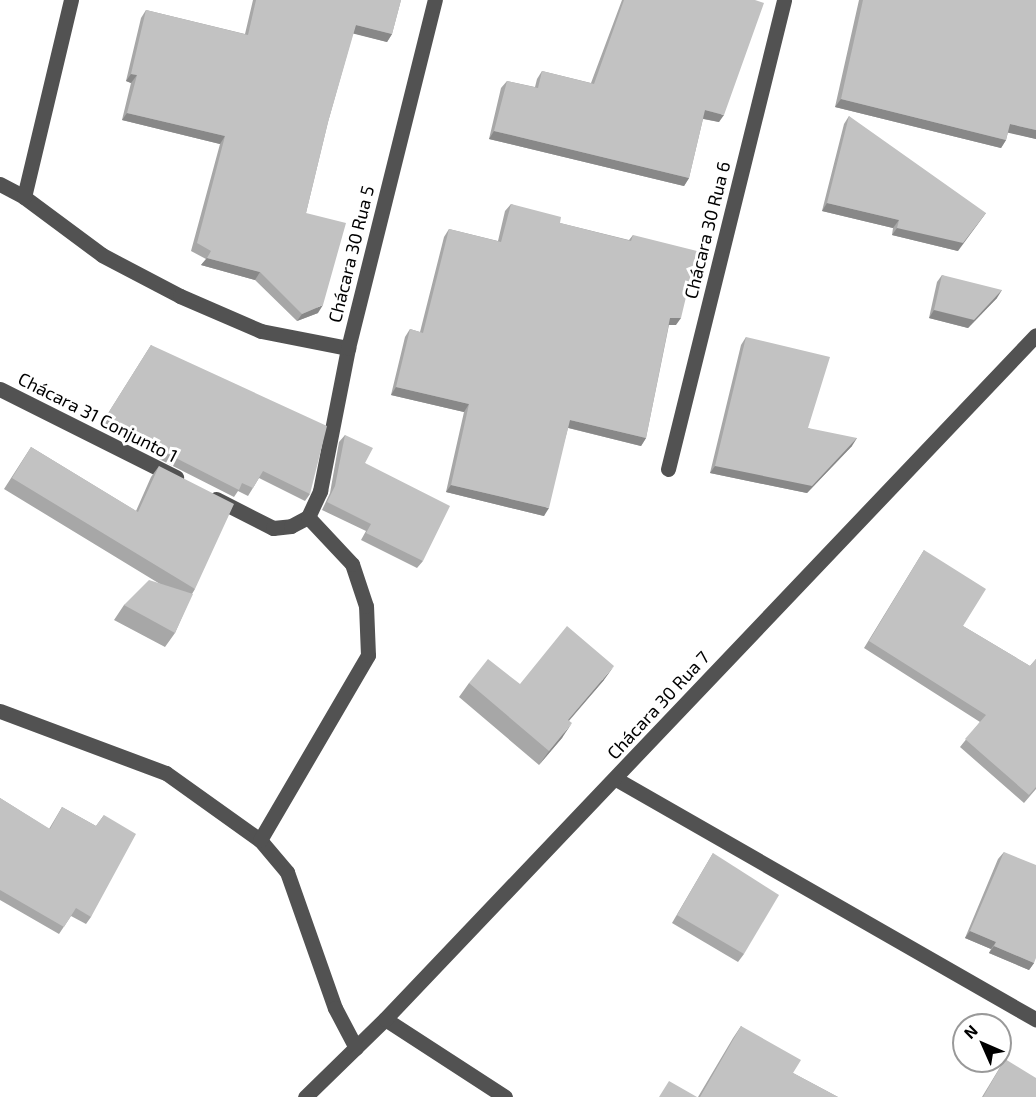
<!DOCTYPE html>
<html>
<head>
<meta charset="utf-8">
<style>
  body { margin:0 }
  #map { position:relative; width:1036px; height:1097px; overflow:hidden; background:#fff; font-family:"Exo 2",sans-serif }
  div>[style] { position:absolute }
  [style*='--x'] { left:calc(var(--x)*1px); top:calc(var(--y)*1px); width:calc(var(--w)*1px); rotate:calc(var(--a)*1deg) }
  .minor>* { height:15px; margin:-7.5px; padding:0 7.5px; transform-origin:7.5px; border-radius:7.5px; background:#525252 }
  .wall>* { inset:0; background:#a7a7a7 }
  .shaded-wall>* { inset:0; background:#888 }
  .building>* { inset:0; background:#c2c2c2 }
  span { translate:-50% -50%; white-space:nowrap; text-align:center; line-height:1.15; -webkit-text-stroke:6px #fff; paint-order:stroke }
  .street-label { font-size:18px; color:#000 }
  .north { position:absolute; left:952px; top:1013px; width:60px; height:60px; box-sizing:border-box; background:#fff; border:2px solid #999; border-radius:50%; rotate:315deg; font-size:16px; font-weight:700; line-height:24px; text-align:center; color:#000 }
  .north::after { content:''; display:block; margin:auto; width:21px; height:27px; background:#000; clip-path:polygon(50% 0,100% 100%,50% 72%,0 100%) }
</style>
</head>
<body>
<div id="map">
  <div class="minor">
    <i style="--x:0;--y:184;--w:27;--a:28"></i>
    <i style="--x:24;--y:197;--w:97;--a:36.6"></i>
    <i style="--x:102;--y:255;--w:88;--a:27.7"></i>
    <i style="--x:180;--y:296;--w:88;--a:23.4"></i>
    <i style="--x:261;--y:331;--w:89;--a:11.1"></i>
    <i style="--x:24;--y:197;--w:203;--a:-76.6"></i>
    <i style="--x:0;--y:389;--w:197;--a:26.6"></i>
    <i style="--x:668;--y:469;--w:483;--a:-76.1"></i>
    <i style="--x:216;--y:499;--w:64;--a:27"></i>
    <i style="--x:273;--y:528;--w:18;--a:-6"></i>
    <i style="--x:291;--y:526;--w:19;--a:-28"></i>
    <i style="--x:308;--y:517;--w:29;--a:-65"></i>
    <i style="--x:320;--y:491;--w:146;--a:-78.9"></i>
    <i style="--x:348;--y:348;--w:359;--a:-76"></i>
    <i style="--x:0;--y:711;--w:177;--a:20.5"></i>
    <i style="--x:166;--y:773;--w:115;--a:35.5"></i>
    <i style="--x:260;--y:840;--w:42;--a:49.8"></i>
    <i style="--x:287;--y:872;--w:144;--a:70.6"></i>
    <i style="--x:335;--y:1008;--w:45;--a:62.3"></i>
    <i style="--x:616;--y:779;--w:484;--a:29.8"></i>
    <i style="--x:260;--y:840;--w:214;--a:-59.7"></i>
    <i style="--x:368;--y:655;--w:49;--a:-92.3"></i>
    <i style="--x:366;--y:606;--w:44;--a:-108.4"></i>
    <i style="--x:352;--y:564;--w:64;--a:-133.1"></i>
    <i style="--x:385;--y:1019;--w:143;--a:33"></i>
    <i style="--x:305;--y:1097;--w:112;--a:-44.3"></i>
    <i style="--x:385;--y:1019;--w:944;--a:-46.42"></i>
  </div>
  <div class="wall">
    <i style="clip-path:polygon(253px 0,401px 0,392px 34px,387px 42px,353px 33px,328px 122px,306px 213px,318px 313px,297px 321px,255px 280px,201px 265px,206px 259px,191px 251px,220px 144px,122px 120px,131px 83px,126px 81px,141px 18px,146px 10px,245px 34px)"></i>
    <i style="clip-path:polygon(622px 0,755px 0,719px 122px,703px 119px,689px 178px,684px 186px,489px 139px,501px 88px,507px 81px,535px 87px,537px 79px,542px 71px,591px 83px)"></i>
    <i style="clip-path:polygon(859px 0,1036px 0,1036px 139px,1008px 132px,1006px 140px,1001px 148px,835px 107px)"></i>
    <i style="clip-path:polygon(849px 116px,958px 251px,892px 235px,893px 228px,822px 211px,844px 124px)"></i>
    <i style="clip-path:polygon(511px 204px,560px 223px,629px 240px,633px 235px,676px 325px,669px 325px,646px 438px,641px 446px,568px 428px,544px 516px,446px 492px,464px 412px,391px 395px,405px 337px,410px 329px,420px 332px,444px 237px,449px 229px,498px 241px,505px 211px)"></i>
    <i style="clip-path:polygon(942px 275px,997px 298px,968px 328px,929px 318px,937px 282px)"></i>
    <i style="clip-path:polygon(746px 337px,808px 428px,852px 446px,807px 493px,710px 473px,741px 345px)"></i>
    <i style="clip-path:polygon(151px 345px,310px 494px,305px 501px,259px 478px,248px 496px,238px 491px,234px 497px,159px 459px,160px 456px,102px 423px)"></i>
    <i style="clip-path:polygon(345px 435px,365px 463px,423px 561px,417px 568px,361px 540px,366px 531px,322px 510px,330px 493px,339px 442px)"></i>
    <i style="clip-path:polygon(31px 447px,136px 511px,151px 477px,159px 466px,195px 589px,192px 594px,175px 633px,165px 647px,114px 620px,124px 605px,160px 584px,4px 489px)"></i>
    <i style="clip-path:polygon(924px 550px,963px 626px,1030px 666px,1036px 659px,1036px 789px,1024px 803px,960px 747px,980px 722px,864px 648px)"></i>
    <i style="clip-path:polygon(604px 680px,569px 721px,562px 738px,539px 765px,459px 697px,469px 683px,520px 684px)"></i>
    <i style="clip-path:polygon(0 798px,49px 829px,62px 807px,96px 826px,104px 815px,91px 917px,86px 924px,71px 916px,59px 934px,0 900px)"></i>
    <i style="clip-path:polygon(1004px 852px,1034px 963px,1029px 970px,989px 953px,991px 949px,965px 938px,998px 859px)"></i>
    <i style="clip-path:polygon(713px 853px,744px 954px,738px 962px,672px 923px)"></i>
    <i style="clip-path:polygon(741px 1026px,793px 1073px,838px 1097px,698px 1097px,733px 1038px)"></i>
    <i style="clip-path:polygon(1005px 1059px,1036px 1097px,982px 1097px)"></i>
  </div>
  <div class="shaded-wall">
    <i style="clip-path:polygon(356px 25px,392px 34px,387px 42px,351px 33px)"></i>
    <i style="clip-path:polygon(131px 74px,137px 75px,131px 83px,126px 81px)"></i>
    <i style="clip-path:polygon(841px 99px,1006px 140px,1001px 148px,835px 107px)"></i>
    <i style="clip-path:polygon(705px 110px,724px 115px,719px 122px,700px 118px)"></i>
    <i style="clip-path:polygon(127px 113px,225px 136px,220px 144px,122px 120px)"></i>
    <i style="clip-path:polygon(1010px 124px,1036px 130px,1036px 139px,1005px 132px)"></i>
    <i style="clip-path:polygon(494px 131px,689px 178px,684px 186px,489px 139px)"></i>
    <i style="clip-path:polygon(827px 203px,899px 220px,893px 228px,822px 211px)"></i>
    <i style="clip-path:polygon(986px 213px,958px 251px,892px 235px,897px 228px)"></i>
    <i style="clip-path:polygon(207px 258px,260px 272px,255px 280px,201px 265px)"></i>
    <i style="clip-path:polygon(1002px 290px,997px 298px,968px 328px,929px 318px,934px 310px)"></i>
    <i style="clip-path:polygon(323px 305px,318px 313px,297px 321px,302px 314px)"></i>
    <i style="clip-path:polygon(670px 318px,681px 318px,676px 325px,665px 325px)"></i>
    <i style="clip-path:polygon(396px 387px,469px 404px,464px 412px,391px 395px)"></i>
    <i style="clip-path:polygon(570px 420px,646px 438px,641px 446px,565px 427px)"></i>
    <i style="clip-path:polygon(857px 438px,852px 446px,807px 493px,710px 473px,715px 466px)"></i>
    <i style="clip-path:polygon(451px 485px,549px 508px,544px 516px,446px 492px)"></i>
    <i style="clip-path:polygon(614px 666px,604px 680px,557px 734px,568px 720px)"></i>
    <i style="clip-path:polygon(572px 723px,562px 738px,539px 765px,549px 751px)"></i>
    <i style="clip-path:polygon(970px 931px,996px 942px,991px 949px,965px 938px)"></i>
    <i style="clip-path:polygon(994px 946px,1034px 963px,1029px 970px,989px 953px)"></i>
  </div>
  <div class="building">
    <i style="clip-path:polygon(256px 0,401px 0,392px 34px,356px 25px,328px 122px,306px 213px,346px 223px,323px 305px,302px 314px,260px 272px,207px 258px,211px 251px,197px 243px,225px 136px,127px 113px,137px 75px,131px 74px,146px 10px,248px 35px)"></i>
    <i style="clip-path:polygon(624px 0,755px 0,764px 3px,724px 115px,705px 110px,689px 178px,494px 131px,507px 81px,538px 88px,542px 71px,594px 84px)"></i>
    <i style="clip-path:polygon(863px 0,1036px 0,1036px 130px,1010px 124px,1006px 140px,841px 99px)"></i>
    <i style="clip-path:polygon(849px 116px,986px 213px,963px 243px,897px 228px,899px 220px,827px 203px)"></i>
    <i style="clip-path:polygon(511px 204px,561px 217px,560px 223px,631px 241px,633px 235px,697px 251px,681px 318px,670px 318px,646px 438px,570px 420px,549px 508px,451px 485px,469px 404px,396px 387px,410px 329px,423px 333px,449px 229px,501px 242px)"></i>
    <i style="clip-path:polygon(942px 275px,1002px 290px,974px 320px,934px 310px)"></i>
    <i style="clip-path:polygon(746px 337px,830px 357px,808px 428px,857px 438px,812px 486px,715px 466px)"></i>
    <i style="clip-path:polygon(151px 345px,327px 426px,310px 494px,263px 471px,253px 488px,242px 483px,239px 490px,164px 452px,166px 449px,107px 415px)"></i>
    <i style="clip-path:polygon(345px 435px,373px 448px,365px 463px,450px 506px,423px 561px,366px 533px,371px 524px,327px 502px,335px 486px)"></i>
    <i style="clip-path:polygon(31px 447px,138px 512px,159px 466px,234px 504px,195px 589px,12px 478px)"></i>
    <i style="clip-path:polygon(924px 550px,986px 589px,963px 626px,1030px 666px,1036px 659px,1036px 787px,1029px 795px,965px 739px,986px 715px,869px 641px)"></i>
    <i style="clip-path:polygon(149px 580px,193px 594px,175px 633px,124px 605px)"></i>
    <i style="clip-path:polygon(567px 626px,614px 666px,568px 720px,572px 723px,549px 751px,469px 683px,488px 659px,520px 684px)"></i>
    <i style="clip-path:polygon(0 798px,50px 829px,62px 807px,96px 826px,104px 815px,136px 834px,91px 917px,76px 908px,64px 927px,0 890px)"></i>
    <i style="clip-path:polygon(1004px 852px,1036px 865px,1036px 958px,1034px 963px,994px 946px,996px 942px,970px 931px)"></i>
    <i style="clip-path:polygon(713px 853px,779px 895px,744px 954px,677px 915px)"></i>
    <i style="clip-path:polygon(741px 1026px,801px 1060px,793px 1073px,838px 1097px,700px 1097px)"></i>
    <i style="clip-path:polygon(1005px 1059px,1036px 1078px,1036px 1097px,983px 1097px)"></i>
    <i style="clip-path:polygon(669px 1081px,697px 1097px,659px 1097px)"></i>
  </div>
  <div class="street-label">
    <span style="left:707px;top:230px;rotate:-76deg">Chácara 30 Rua 6</span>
    <span style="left:351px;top:254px;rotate:-76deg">Chácara 30 Rua 5</span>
    <span style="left:98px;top:417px;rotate:27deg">Chácara 31 Conjunto 1</span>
    <span style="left:658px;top:705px;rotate:-47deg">Chácara 30 Rua 7</span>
  </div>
  <div class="north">N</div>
</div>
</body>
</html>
